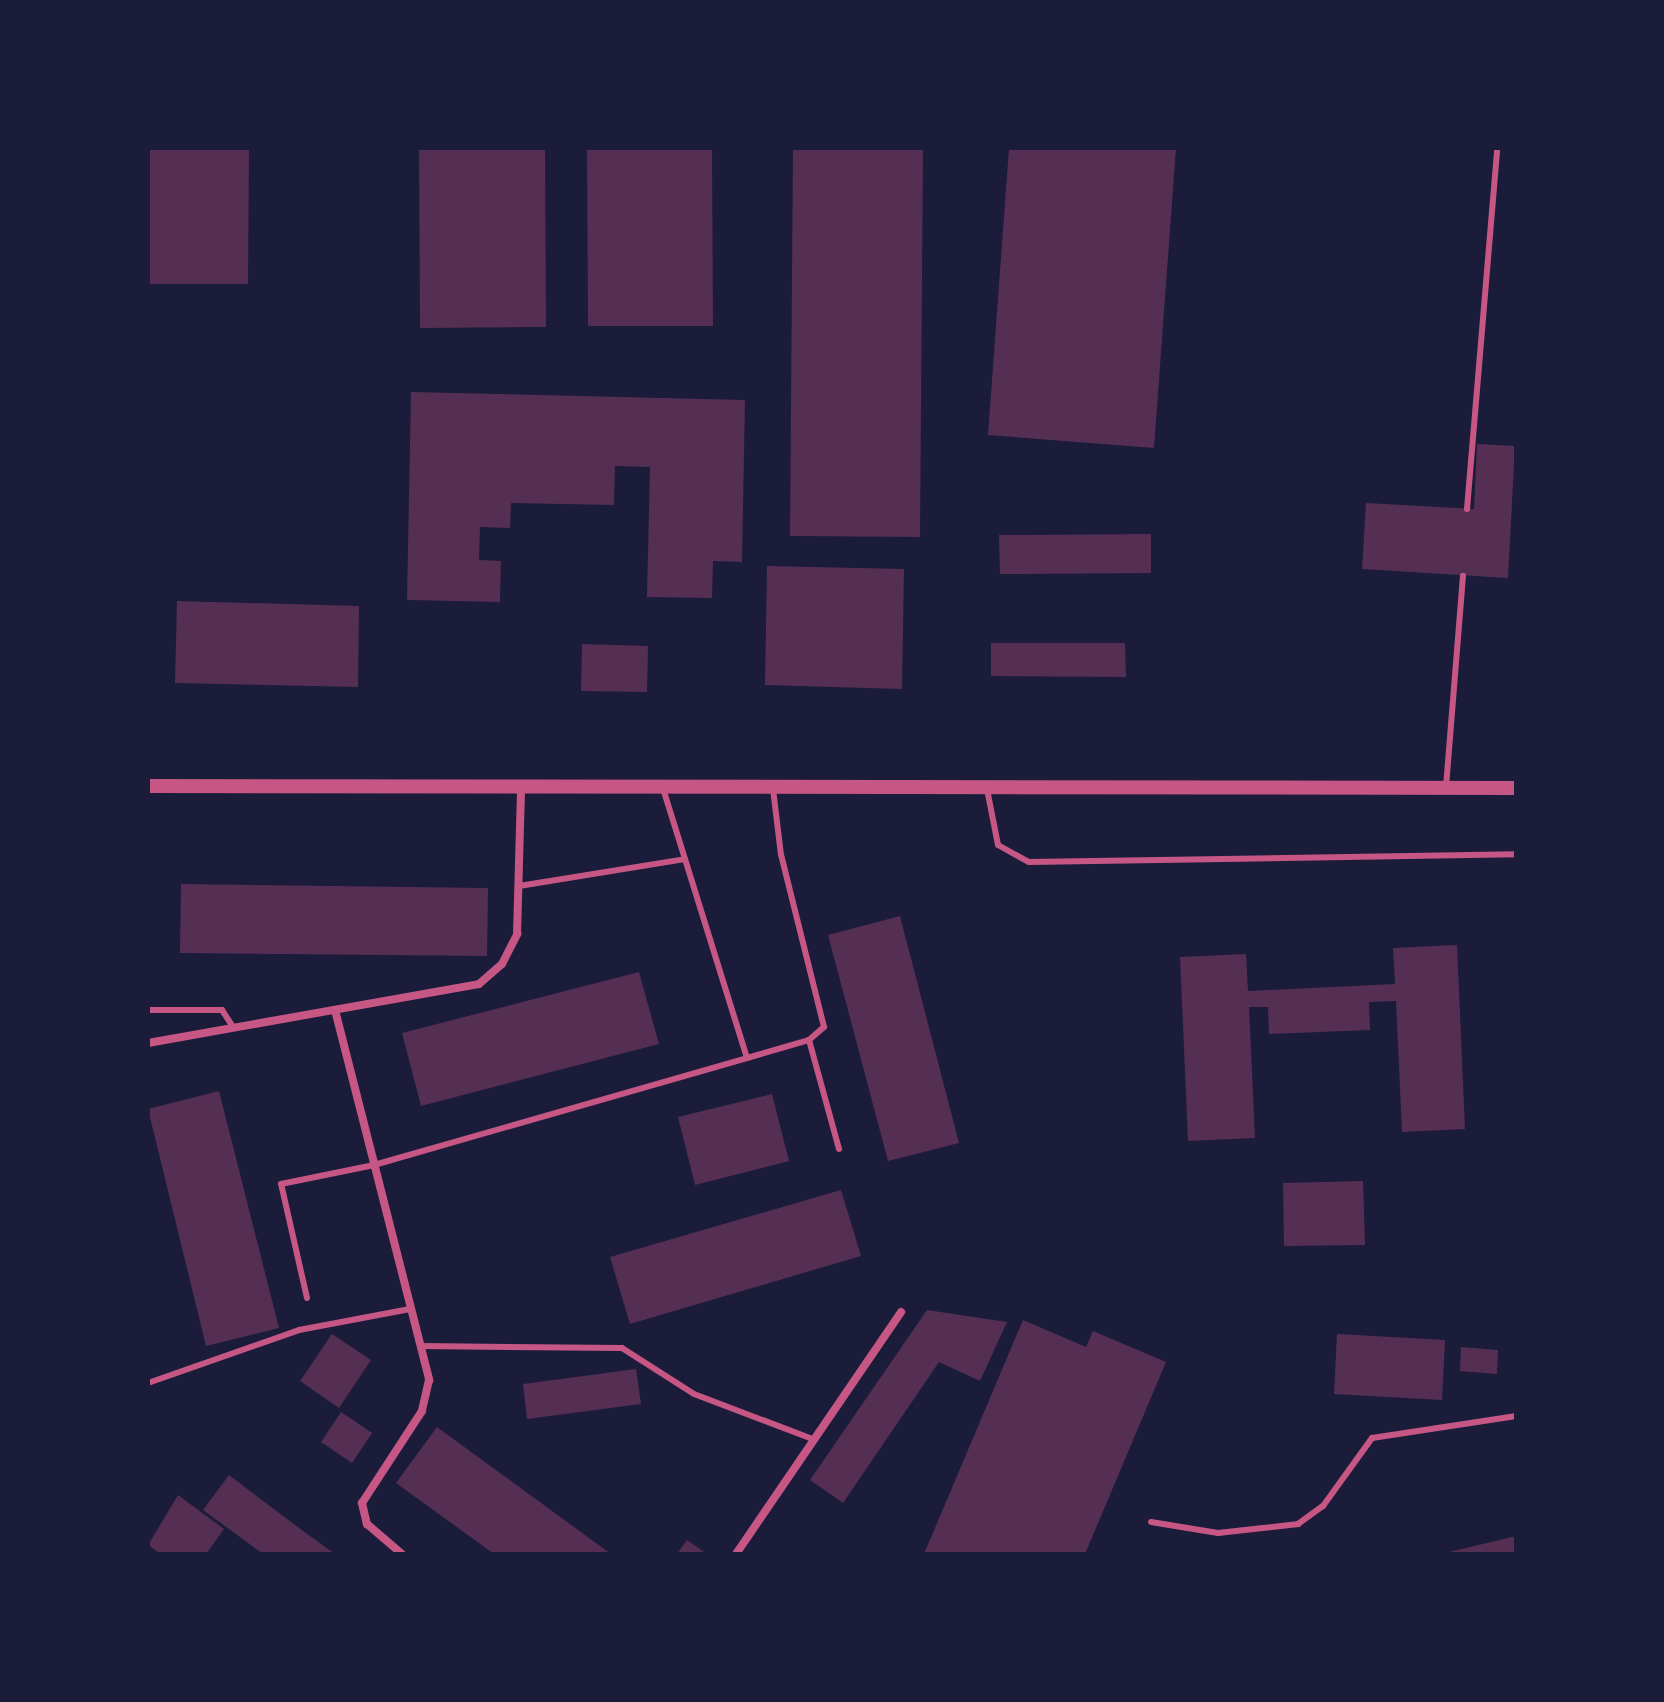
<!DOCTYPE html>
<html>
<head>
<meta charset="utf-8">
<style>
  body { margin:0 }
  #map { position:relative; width:1664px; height:1702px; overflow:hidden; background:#1b1b3a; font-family:"Fira Sans Condensed",sans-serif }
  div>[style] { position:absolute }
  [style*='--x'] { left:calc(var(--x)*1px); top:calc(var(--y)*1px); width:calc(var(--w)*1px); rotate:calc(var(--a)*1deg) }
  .building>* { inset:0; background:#542f53 }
  .service>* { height:6px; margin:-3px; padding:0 3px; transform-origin:3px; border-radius:3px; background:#c65784 }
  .minor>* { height:8px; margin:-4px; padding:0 4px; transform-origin:4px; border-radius:4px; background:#c65784 }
  .tertiary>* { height:14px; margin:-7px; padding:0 7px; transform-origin:7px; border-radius:7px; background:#c65784 }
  span { translate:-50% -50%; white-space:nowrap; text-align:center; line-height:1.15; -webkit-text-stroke:7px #1b1b3a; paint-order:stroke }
  .frame { position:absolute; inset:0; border:150px solid #1b1b3a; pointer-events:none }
</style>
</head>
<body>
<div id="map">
  <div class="building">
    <i style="clip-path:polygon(148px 148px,249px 148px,248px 284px,148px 284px)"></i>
    <i style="clip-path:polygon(419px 148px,545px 148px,546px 327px,420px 328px)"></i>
    <i style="clip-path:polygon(587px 148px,712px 148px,713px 326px,588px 326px)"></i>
    <i style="clip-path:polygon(793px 148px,923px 148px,920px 537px,790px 536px)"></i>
    <i style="clip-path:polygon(1009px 148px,1176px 148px,1154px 448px,988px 435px)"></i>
    <i style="clip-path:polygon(411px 392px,745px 400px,742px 562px,713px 561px,712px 598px,647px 597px,650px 467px,615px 466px,614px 505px,511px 503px,510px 528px,480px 527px,479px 560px,501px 561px,500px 602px,407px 600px)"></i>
    <i style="clip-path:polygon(1477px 444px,1515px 446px,1508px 578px,1362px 569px,1366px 503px,1474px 509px)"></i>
    <i style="clip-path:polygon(1151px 534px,1151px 573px,1000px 574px,999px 535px)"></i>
    <i style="clip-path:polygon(767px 566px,904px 569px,902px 689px,765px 685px)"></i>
    <i style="clip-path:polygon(177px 601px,359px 606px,358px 687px,175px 683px)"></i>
    <i style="clip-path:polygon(991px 643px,1125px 643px,1126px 677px,991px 676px)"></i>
    <i style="clip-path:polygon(582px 644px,648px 646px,647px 692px,581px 691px)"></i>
    <i style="clip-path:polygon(181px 884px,488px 888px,487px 956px,180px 953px)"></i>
    <i style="clip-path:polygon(900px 916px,959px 1143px,888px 1161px,828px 935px)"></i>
    <i style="clip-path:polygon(1457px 945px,1465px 1129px,1402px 1132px,1396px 1001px,1369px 1002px,1370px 1030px,1269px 1034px,1268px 1007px,1249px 1007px,1255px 1138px,1188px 1141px,1180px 957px,1246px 954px,1248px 991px,1395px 984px,1393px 948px)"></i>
    <i style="clip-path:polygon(639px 972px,659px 1044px,421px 1106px,402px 1033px)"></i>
    <i style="clip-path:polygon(219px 1091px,279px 1328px,206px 1346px,148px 1109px)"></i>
    <i style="clip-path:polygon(772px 1094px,789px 1161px,695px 1185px,678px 1117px)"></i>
    <i style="clip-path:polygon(1363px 1181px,1365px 1245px,1284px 1246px,1283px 1183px)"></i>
    <i style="clip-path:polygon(841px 1190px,861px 1256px,630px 1324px,610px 1257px)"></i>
    <i style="clip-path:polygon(927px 1310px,1007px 1322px,980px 1381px,939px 1362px,843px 1503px,810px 1480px)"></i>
    <i style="clip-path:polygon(1023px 1320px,1086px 1347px,1093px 1331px,1166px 1362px,1085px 1554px,924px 1554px)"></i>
    <i style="clip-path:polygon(332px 1334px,371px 1360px,339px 1408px,300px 1381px)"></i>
    <i style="clip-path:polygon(1337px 1334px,1445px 1340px,1442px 1400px,1334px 1394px)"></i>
    <i style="clip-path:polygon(1461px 1347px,1498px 1350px,1497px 1374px,1460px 1371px)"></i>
    <i style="clip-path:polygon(636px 1369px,641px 1404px,527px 1419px,523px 1384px)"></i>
    <i style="clip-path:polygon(341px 1412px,372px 1433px,352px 1463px,321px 1442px)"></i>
    <i style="clip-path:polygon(437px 1427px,611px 1554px,494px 1554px,396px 1483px)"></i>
    <i style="clip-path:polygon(229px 1475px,299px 1528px,335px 1554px,263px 1554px,203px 1510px)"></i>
    <i style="clip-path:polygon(178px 1495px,224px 1529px,206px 1554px,161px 1554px,148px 1545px)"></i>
    <i style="clip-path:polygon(1516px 1536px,1516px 1554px,1445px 1554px,1445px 1553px)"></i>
    <i style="clip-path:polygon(687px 1540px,707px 1554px,677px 1554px)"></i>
  </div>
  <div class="service">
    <i style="--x:1467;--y:509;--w:362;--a:-85.2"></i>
    <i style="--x:1446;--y:787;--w:212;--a:-85.4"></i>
    <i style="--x:987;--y:789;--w:57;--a:78.9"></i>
    <i style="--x:998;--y:845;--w:35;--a:29"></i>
    <i style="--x:1029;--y:862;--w:487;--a:-0.9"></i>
    <i style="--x:519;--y:886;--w:168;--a:-9.2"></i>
    <i style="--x:148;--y:1010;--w:74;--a:0"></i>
    <i style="--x:222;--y:1010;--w:17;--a:57"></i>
    <i style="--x:809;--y:1040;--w:113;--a:74.6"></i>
    <i style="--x:747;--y:1058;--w:65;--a:-16.2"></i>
    <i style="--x:809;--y:1040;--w:20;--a:-41"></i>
    <i style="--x:824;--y:1027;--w:177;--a:-104"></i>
    <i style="--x:781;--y:855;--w:66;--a:-96.9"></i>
    <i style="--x:307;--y:1298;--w:117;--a:-102.8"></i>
    <i style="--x:281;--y:1184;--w:95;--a:-11.5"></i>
    <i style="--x:374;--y:1165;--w:388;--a:-16"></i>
    <i style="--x:747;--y:1058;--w:283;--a:-107.3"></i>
    <i style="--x:420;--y:1346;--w:202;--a:0.6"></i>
    <i style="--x:622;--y:1348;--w:85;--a:32.6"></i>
    <i style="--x:694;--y:1394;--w:129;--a:20.8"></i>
    <i style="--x:148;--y:1383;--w:160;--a:-19.3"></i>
    <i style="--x:299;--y:1330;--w:113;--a:-10.7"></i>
    <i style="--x:1151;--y:1522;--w:68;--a:9.3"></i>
    <i style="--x:1218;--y:1533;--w:81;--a:-6.4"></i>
    <i style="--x:1298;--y:1524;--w:31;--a:-36"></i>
    <i style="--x:1323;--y:1506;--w:84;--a:-54.2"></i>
    <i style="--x:1372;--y:1438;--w:146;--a:-8.7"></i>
  </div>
  <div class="minor">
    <i style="--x:335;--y:1010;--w:382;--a:75.7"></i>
    <i style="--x:429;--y:1380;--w:32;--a:103"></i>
    <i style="--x:422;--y:1411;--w:110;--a:123.1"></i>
    <i style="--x:362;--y:1503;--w:22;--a:77"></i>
    <i style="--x:367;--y:1524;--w:46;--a:40.6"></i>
    <i style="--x:148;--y:1043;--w:336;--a:-10.1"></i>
    <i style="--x:479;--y:984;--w:30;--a:-41"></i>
    <i style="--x:502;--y:964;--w:34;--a:-63"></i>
    <i style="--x:517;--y:934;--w:146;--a:-88.4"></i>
    <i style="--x:736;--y:1554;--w:293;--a:-55.7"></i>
  </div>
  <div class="tertiary">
    <i style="--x:148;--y:786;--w:1368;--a:0.08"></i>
  </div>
  <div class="frame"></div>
</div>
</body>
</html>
